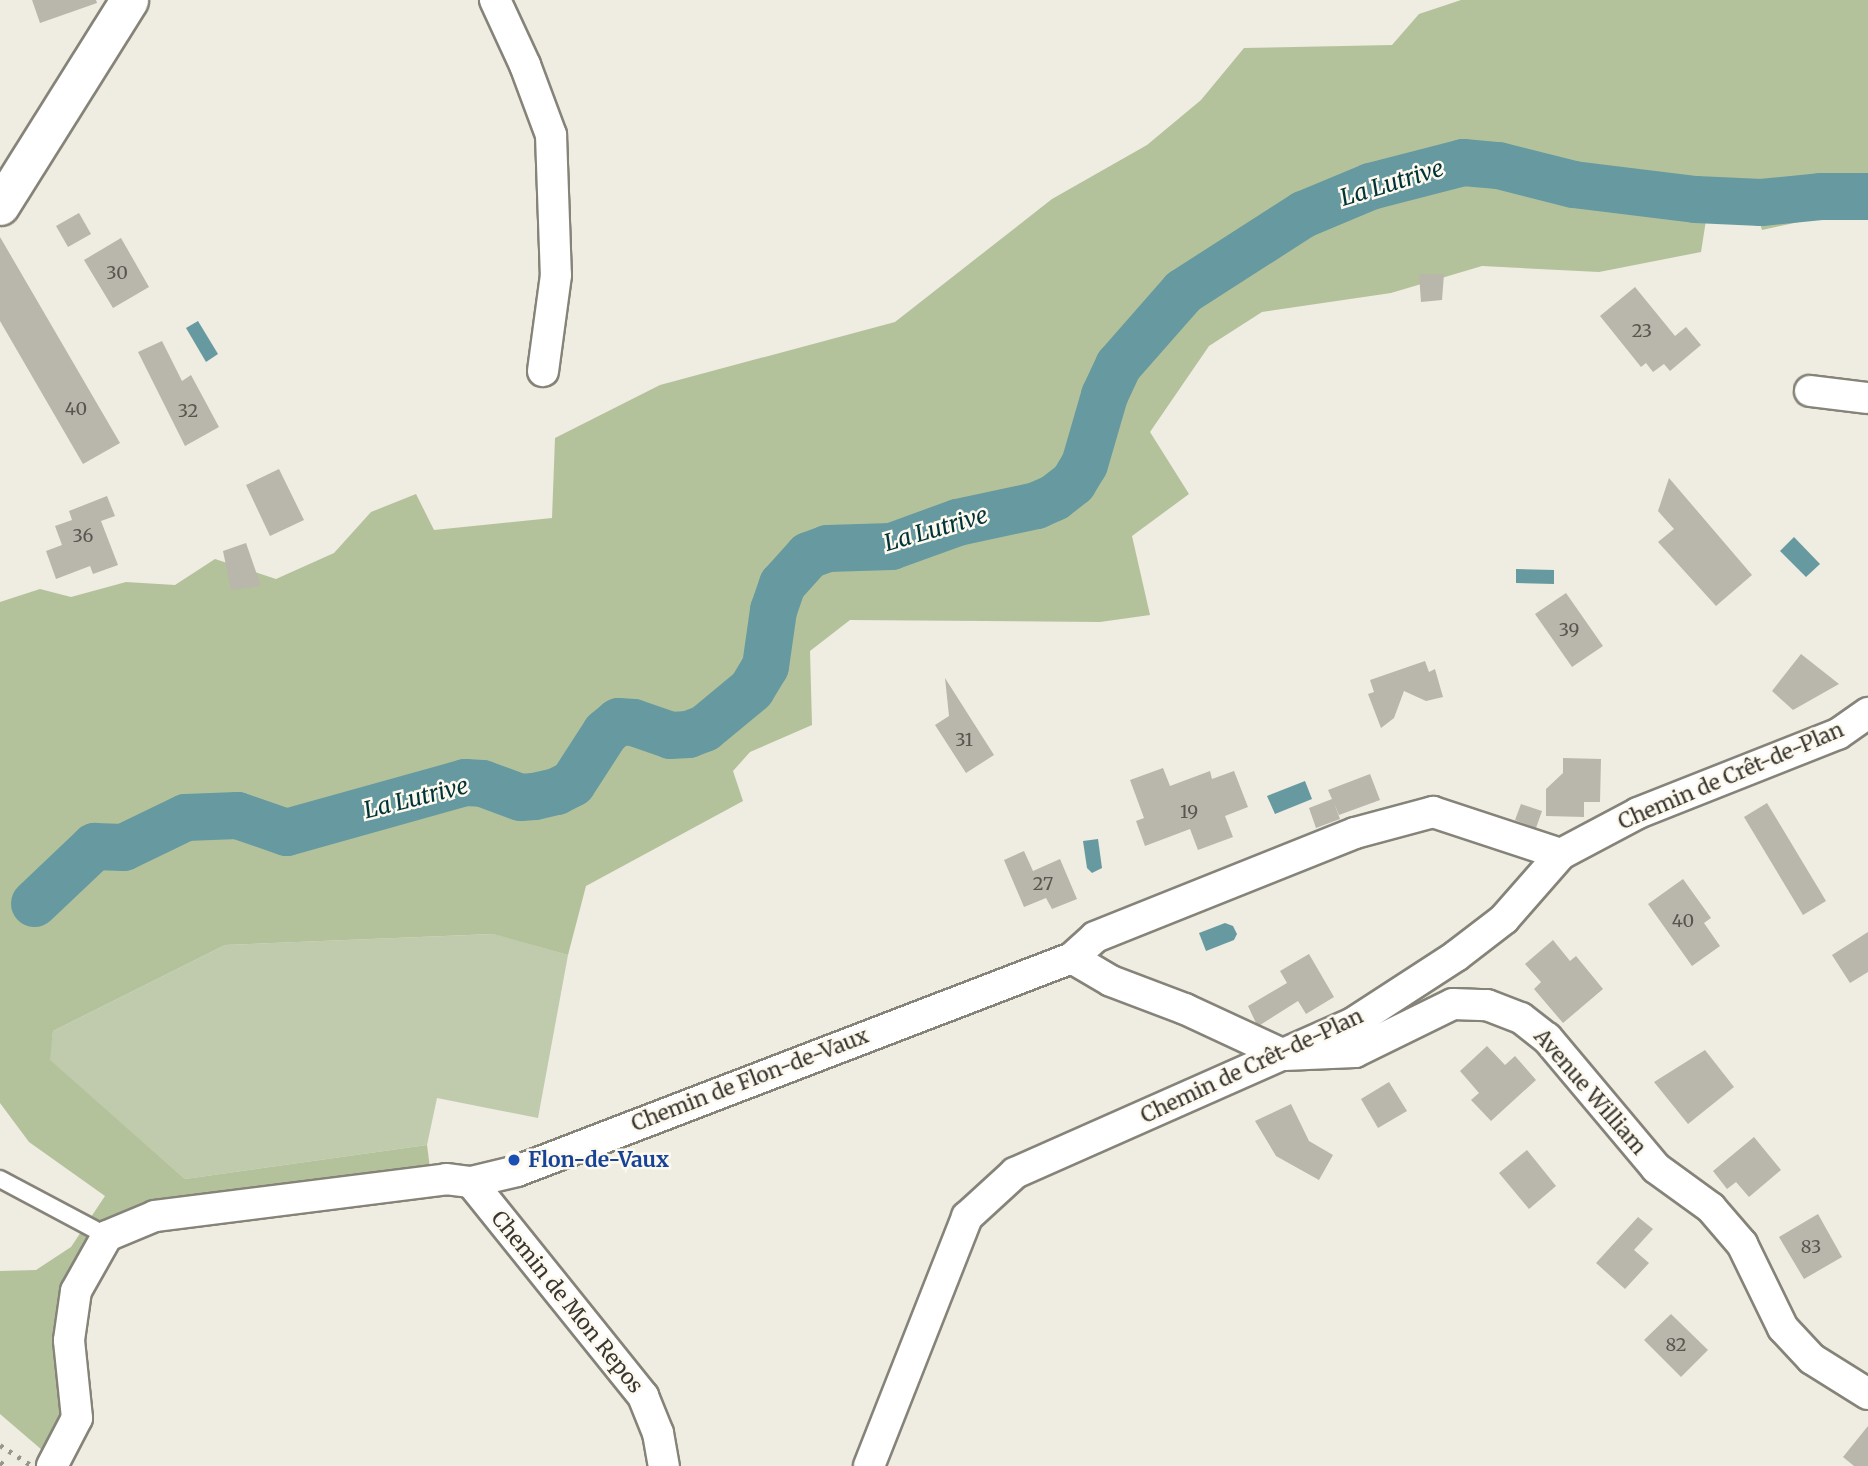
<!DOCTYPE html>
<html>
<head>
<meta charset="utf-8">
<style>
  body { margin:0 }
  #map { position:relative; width:1868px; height:1466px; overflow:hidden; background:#efece1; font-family:Merriweather,serif }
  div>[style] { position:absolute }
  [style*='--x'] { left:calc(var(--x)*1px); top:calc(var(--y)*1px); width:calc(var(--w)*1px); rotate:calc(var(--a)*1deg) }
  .green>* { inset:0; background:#bfcbac }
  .forest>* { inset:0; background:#b3c29b }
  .water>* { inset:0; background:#669aa0 }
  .river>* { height:47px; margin:-23.5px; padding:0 23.5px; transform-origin:23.5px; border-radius:23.5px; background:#669aa0 }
  .building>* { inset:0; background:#b9b6ac }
  .roads { filter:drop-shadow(2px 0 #868379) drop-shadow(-2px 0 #868379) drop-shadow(0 2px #868379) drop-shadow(0 -2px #868379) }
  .service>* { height:16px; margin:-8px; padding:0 8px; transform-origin:8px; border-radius:8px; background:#fff }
  .minor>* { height:30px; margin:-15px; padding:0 15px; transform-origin:15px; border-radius:15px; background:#fff }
  .tertiary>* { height:37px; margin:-18.5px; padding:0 18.5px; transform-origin:18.5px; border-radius:18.5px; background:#fff }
  .rail>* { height:5px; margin-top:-2.5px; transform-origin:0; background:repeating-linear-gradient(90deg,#98958d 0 3.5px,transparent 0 10.5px) }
  .dots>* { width:19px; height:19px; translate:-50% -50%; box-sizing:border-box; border:4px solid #fdf9ee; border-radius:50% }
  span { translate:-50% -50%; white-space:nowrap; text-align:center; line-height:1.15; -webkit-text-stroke:5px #fdf9ee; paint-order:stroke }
  .number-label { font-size:18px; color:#585650 }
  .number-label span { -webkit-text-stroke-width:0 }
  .street-label { font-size:21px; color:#383632 }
  .transit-label { font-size:21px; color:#164399; font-weight:700 }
  .left { translate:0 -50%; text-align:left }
  .water-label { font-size:23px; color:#003338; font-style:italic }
</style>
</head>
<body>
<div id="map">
  <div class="green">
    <i style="clip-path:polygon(494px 934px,568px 955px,538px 1118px,437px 1098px,427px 1145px,185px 1179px,49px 1060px,53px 1031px,225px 945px)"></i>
  </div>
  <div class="forest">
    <i style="clip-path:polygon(1461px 0,1868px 0,1868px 187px,1801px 188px,1799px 222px,1762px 230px,1751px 196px,1709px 201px,1701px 252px,1599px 272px,1482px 266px,1391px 293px,1262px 312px,1209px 346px,1150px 432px,1189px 494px,1132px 536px,1150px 615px,1100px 622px,850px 620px,810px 651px,812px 725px,750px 752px,733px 771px,743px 801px,586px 886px,568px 955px,493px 934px,225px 945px,53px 1031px,50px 1060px,185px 1179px,427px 1145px,430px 1168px,107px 1236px,76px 1292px,73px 1392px,49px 1456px,0 1414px,0 1271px,36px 1270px,71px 1247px,105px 1196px,29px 1142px,0 1103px,0 602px,40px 589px,71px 597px,126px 582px,175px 585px,215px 559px,276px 579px,334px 553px,371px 512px,416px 494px,434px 530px,552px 518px,555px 438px,660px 385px,895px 322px,1052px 199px,1147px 145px,1201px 100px,1244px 48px,1392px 45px,1419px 14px)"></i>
  </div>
  <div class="water">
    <i style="clip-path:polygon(198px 321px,218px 354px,206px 362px,186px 328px)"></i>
    <i style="clip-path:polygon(1794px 537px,1820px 564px,1806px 577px,1780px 551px)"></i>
    <i style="clip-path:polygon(1516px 569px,1554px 570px,1554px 584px,1516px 583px)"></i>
    <i style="clip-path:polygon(1305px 781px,1312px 799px,1275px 814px,1267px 796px)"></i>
    <i style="clip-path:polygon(1098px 839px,1102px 868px,1092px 873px,1087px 868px,1083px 841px)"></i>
    <i style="clip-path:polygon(1225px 923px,1233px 926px,1237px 934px,1234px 940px,1206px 951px,1199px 933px)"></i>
  </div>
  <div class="river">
    <i style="--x:34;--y:903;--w:83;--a:-43.5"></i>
    <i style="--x:94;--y:846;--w:29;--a:2"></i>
    <i style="--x:123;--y:847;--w:69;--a:-25.8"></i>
    <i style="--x:185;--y:817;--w:52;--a:-2.2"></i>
    <i style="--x:237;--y:815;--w:52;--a:19.1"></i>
    <i style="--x:286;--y:832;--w:186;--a:-15.6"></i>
    <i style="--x:465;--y:782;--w:17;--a:3"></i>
    <i style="--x:482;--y:783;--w:40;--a:20.2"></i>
    <i style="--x:520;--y:797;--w:14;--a:-4"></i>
    <i style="--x:534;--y:796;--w:23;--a:-13"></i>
    <i style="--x:556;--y:791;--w:18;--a:-27"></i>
    <i style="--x:572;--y:783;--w:61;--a:-57.1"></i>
    <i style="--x:605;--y:732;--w:17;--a:-40"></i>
    <i style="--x:618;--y:721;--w:15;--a:4"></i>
    <i style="--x:633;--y:722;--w:39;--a:19"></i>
    <i style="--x:670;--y:735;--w:18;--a:-3"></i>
    <i style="--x:688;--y:734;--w:17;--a:-21"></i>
    <i style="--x:704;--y:728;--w:61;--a:-39.7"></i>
    <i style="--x:751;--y:689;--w:27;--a:-59"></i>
    <i style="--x:765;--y:666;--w:57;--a:-81.9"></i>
    <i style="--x:773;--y:610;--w:28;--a:-71"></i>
    <i style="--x:782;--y:584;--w:39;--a:-48"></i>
    <i style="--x:808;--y:555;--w:20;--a:-20"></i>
    <i style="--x:827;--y:548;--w:64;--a:-1.8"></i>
    <i style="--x:891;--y:546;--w:70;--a:-20"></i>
    <i style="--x:957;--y:522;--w:81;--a:-12.1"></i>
    <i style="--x:1036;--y:505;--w:20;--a:-24"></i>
    <i style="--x:1054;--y:497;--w:24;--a:-38"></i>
    <i style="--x:1073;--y:482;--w:21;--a:-59"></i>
    <i style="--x:1084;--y:464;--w:72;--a:-73.8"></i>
    <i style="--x:1104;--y:395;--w:33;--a:-65"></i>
    <i style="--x:1118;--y:365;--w:98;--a:-48.7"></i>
    <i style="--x:1183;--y:291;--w:143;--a:-32.7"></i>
    <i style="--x:1303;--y:214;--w:73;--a:-22.7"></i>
    <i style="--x:1370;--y:186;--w:96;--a:-14.5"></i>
    <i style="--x:1463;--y:162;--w:35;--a:5"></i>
    <i style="--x:1498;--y:165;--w:77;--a:14.2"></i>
    <i style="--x:1573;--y:184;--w:123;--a:7"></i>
    <i style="--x:1695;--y:199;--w:66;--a:2.6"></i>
    <i style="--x:1761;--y:202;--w:59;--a:-5.8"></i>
    <i style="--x:1820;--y:196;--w:48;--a:0"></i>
  </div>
  <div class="building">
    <i style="clip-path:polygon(32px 0,96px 0,97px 3px,40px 23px)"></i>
    <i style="clip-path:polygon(79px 213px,91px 234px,68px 247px,56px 226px)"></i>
    <i style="clip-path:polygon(0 237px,120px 443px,83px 464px,0 321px)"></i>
    <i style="clip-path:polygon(121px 238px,149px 287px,113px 308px,84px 260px)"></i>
    <i style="clip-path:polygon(1419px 274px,1444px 274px,1442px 300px,1421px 302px)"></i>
    <i style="clip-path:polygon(1635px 287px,1675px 336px,1686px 327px,1701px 345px,1670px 371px,1664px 364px,1653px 372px,1646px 363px,1641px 367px,1600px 316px)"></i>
    <i style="clip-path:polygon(162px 341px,182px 381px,191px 375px,219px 427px,185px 446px,138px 352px)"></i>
    <i style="clip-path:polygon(279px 469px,304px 520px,270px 536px,246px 485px)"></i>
    <i style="clip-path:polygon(1669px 478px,1752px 575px,1716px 606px,1658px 542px,1674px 529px,1658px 511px)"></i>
    <i style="clip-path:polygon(107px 496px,115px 516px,101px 521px,118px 565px,93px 574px,90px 566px,56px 579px,46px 551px,62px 545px,55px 526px,72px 520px,69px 511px)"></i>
    <i style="clip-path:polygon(246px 543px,261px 586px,231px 590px,223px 551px)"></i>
    <i style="clip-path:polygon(1566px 593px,1603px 646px,1572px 667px,1535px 614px)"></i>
    <i style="clip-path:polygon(1801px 654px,1839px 684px,1793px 710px,1772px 691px)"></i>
    <i style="clip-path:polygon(1425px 661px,1429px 672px,1435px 669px,1443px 697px,1426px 701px,1404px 691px,1394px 718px,1381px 728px,1368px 694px,1374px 692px,1370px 680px)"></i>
    <i style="clip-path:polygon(945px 678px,994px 755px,966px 773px,935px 725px,949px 716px)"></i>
    <i style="clip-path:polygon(1563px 758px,1601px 759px,1600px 802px,1584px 802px,1584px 817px,1546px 816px,1546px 789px,1563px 773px)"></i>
    <i style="clip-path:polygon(1163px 768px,1170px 786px,1210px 771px,1212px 779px,1234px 771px,1248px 807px,1225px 816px,1233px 837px,1198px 850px,1190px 829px,1145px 846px,1136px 821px,1144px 818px,1130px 780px)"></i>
    <i style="clip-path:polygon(1370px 774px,1380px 800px,1339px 815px,1334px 803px,1340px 819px,1316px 828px,1309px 808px,1332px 799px,1328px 790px)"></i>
    <i style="clip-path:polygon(1767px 803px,1826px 901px,1803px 915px,1744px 817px)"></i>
    <i style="clip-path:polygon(1521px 804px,1542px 811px,1536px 828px,1515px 820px)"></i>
    <i style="clip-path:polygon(1024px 851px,1033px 871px,1060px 859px,1077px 899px,1052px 909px,1046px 898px,1024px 907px,1004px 860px)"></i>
    <i style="clip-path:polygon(1683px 879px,1711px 918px,1704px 923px,1720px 946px,1692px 966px,1648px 904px)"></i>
    <i style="clip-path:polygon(1868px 932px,1868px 972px,1850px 983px,1832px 955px)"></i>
    <i style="clip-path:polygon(1553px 940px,1570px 961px,1576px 956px,1603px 989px,1563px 1023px,1534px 989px,1541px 982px,1525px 964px)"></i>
    <i style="clip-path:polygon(1309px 954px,1334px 997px,1306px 1014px,1298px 1001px,1260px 1025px,1256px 1023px,1248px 1006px,1287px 983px,1280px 971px)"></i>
    <i style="clip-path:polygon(1487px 1046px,1505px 1065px,1515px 1056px,1536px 1080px,1491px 1121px,1471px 1100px,1479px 1093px,1460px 1071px)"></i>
    <i style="clip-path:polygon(1705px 1050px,1734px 1087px,1688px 1124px,1654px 1082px)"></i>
    <i style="clip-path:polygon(1389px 1082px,1407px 1111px,1378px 1128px,1361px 1099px)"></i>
    <i style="clip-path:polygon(1291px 1104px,1309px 1141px,1333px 1155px,1319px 1180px,1276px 1156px,1255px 1121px)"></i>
    <i style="clip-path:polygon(1754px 1137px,1781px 1170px,1749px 1197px,1736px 1182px,1727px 1189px,1713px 1171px)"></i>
    <i style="clip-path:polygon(1527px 1150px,1556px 1186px,1529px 1209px,1499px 1173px)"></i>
    <i style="clip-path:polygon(1818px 1214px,1842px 1257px,1804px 1279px,1779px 1237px)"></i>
    <i style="clip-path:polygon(1638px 1217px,1653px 1229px,1634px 1250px,1649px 1263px,1625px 1289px,1596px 1263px)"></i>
    <i style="clip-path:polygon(1671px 1314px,1708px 1350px,1681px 1377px,1644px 1340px)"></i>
    <i style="clip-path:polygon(1868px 1426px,1868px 1466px,1854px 1466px,1843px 1457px)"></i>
  </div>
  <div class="roads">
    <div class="service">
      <i style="--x:0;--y:1179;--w:121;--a:28"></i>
    </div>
    <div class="minor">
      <i style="--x:495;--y:0;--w:72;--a:65.2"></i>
      <i style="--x:525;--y:65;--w:75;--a:69.6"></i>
      <i style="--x:551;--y:135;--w:140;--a:88"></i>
      <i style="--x:556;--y:275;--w:97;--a:97.7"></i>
      <i style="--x:1810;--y:391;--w:58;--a:6.9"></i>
      <i style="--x:1072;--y:958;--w:45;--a:30.5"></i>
      <i style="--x:1111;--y:981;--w:79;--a:20.7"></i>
      <i style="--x:1185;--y:1009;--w:109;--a:24.9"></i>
      <i style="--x:1284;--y:1055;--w:71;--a:-2.4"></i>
      <i style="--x:1355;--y:1052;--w:109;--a:-26.1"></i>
      <i style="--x:1453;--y:1004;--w:34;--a:2"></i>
      <i style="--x:1487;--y:1005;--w:36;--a:21"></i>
      <i style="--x:1521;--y:1018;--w:33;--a:38"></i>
      <i style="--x:1547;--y:1038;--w:170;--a:50"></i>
      <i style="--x:1656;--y:1168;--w:68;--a:36"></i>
      <i style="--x:1711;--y:1208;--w:48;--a:49.3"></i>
      <i style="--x:1742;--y:1244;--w:93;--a:64"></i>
      <i style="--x:1783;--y:1328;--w:42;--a:46.9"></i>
      <i style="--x:1812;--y:1359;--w:66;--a:32"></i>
      <i style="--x:471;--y:1182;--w:275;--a:51.2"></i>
      <i style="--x:643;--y:1396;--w:40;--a:68"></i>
      <i style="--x:658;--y:1433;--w:34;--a:80"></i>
      <i style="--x:52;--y:1466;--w:54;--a:-62.5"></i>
      <i style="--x:77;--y:1418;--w:78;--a:-95.9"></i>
      <i style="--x:69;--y:1340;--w:49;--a:-81.9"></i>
      <i style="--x:76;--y:1291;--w:63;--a:-60.6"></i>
      <i style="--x:107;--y:1236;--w:52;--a:-22.6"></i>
      <i style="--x:155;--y:1216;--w:293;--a:-7.2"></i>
      <i style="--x:446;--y:1179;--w:25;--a:7"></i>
      <i style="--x:471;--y:1182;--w:47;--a:-13.4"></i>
      <i style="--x:517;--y:1171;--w:594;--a:-21"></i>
      <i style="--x:1072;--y:958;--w:31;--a:-42"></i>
      <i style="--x:1095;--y:937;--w:280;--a:-21.8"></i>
      <i style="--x:1355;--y:833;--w:81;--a:-15.1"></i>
      <i style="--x:1433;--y:812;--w:135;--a:18.2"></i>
      <i style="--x:869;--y:1466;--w:268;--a:-68.5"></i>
      <i style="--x:967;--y:1217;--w:65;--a:-42.5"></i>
      <i style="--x:1015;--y:1173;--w:370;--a:-23.9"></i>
      <i style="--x:1353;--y:1023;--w:123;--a:-33"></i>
      <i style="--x:1456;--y:956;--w:61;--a:-37.6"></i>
      <i style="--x:1504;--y:919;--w:86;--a:-48.8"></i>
      <i style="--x:1561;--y:854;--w:87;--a:-28"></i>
      <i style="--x:1638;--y:813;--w:215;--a:-21.6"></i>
      <i style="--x:1838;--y:734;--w:37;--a:-35"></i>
    </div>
    <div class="tertiary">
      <i style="--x:0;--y:206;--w:243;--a:-57.9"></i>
    </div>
  </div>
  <div class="rail">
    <i style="--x:0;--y:1445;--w:38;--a:33"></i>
    <i style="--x:0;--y:1462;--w:7;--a:34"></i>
  </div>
  <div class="dots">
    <i style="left:514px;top:1160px;background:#1a4fb4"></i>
  </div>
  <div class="number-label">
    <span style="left:117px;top:273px">30</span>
    <span style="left:1642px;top:331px">23</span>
    <span style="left:76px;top:409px">40</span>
    <span style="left:188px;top:411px">32</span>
    <span style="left:83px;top:536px">36</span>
    <span style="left:1569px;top:630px">39</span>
    <span style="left:964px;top:740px">31</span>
    <span style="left:1189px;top:812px">19</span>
    <span style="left:1043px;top:884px">27</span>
    <span style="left:1683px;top:921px">40</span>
    <span style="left:1811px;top:1247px">83</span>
    <span style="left:1676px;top:1345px">82</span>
  </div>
  <div class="street-label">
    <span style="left:1731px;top:776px;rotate:-23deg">Chemin de Crêt-de-Plan</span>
    <span style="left:1252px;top:1066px;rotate:-25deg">Chemin de Crêt-de-Plan</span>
    <span style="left:750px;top:1080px;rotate:-21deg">Chemin de Flon-de-Vaux</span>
    <span style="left:1590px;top:1092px;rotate:49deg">Avenue William</span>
    <span style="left:567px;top:1302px;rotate:51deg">Chemin de Mon Repos</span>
  </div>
  <div class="transit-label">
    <span class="left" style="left:528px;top:1160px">Flon-de-Vaux</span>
  </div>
  <div class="water-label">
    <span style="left:1392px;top:183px;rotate:-17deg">La Lutrive</span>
    <span style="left:936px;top:529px;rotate:-16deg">La Lutrive</span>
    <span style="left:416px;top:798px;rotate:-14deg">La Lutrive</span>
  </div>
</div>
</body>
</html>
